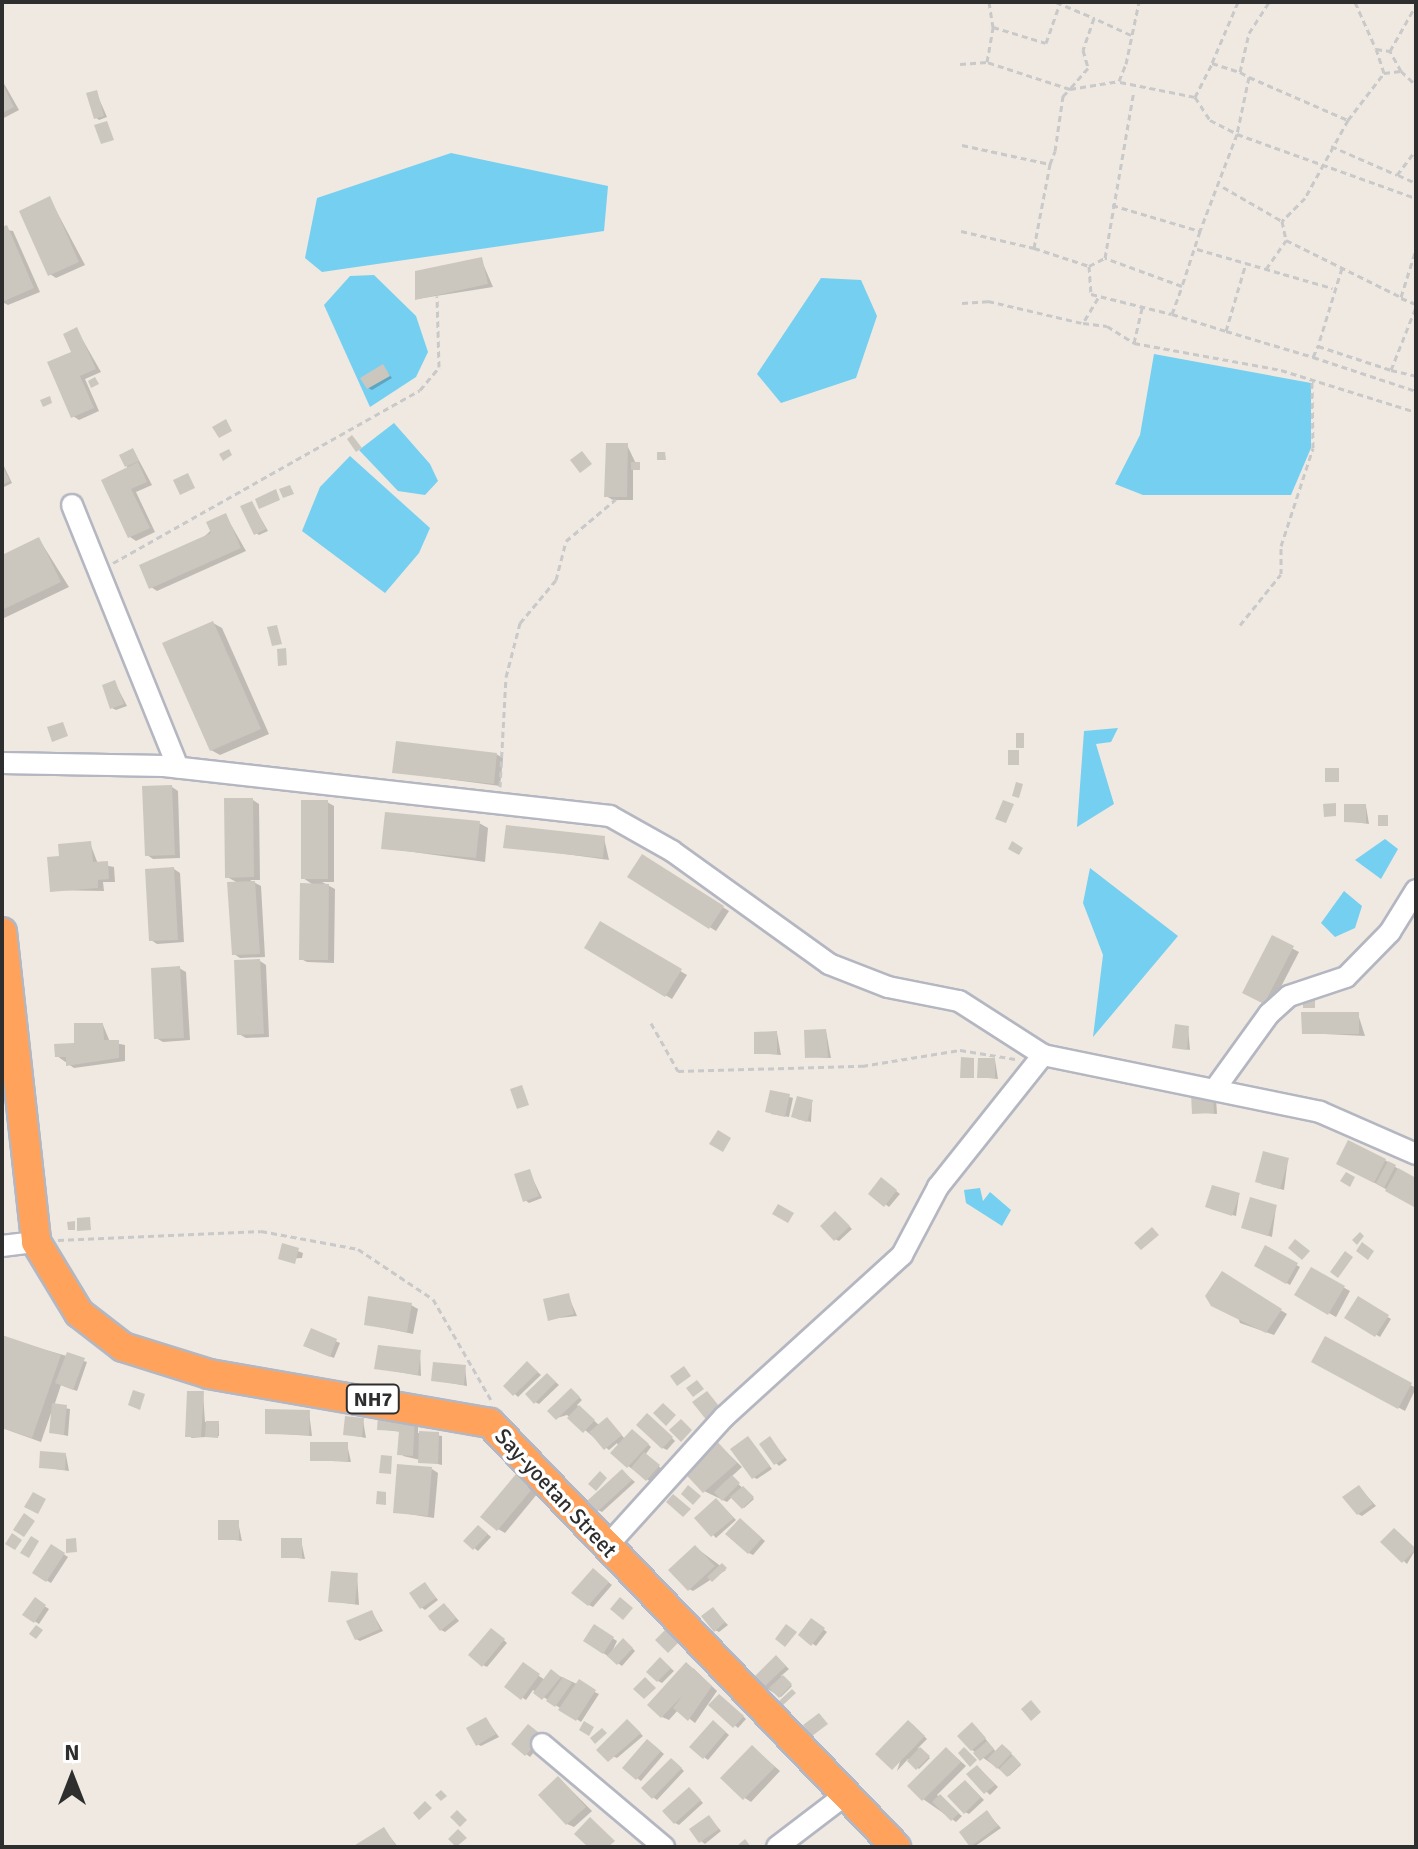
<!DOCTYPE html>
<html>
<head>
<meta charset="utf-8">
<style>
  body { margin:0 }
  #map { position:relative; width:1418px; height:1849px; overflow:hidden; background:#efe9e1; font-family:Signika,sans-serif }
  div>[style] { position:absolute }
  [style*='--x'] { left:calc(var(--x)*1px); top:calc(var(--y)*1px); width:calc(var(--w)*1px); rotate:calc(var(--a)*1deg) }
  .water>* { inset:0; background:#75cff0 }
  .shadow>* { inset:0; background:#0003 }
  .building>* { inset:0; background:#cbc7bf }
  .path>* { height:3px; margin-top:-1.5px; transform-origin:0; background:repeating-linear-gradient(90deg,#c9c9c9 0 6px,transparent 0 10px) }
  .roads { filter:drop-shadow(2px 0 #b4b7c1) drop-shadow(-2px 0 #b4b7c1) drop-shadow(0 2px #b4b7c1) drop-shadow(0 -2px #b4b7c1) }
  .minor>* { height:20px; margin:-10px; padding:0 10px; transform-origin:10px; border-radius:10px; background:#fff }
  .highway>* { height:28px; margin:-14px; padding:0 14px; transform-origin:14px; border-radius:14px; background:#ffa35c }
  span { translate:-50% -50%; white-space:nowrap; text-align:center; line-height:1.15; -webkit-text-stroke:7px #fff; paint-order:stroke }
  .shield-label span { padding:2px 6px; background:#fff; border:2px solid; border-radius:6px; -webkit-text-stroke-width:0 }
  .shield-label { font-size:20px; color:#2e2e2e; font-weight:700 }
  .street-label { font-size:22px; color:#2e2e2e }
  .frame { position:absolute; inset:0; border:4px solid #2e2e2e; pointer-events:none }
  .north { position:absolute; left:32px; top:1737px; width:80px; height:80px; -webkit-text-stroke:6px #fff; paint-order:stroke; rotate:0deg; font-size:22px; font-weight:700; line-height:32px; text-align:center; color:#2e2e2e }
  .north::after { content:''; display:block; margin:auto; width:28px; height:36px; background:#2e2e2e; clip-path:polygon(50% 0,100% 100%,50% 72%,0 100%) }
</style>
</head>
<body>
<div id="map">
  <div class="water">
    <i style="clip-path:polygon(451px 153px,608px 186px,604px 231px,322px 272px,305px 258px,317px 198px)"></i>
    <i style="clip-path:polygon(374px 275px,416px 316px,428px 352px,416px 377px,370px 407px,324px 305px,350px 276px)"></i>
    <i style="clip-path:polygon(821px 278px,861px 280px,877px 316px,856px 378px,781px 403px,757px 374px)"></i>
    <i style="clip-path:polygon(1154px 354px,1311px 383px,1311px 448px,1291px 495px,1143px 495px,1115px 484px,1140px 435px)"></i>
    <i style="clip-path:polygon(394px 423px,430px 464px,438px 481px,425px 495px,398px 491px,359px 450px)"></i>
    <i style="clip-path:polygon(350px 456px,430px 528px,419px 553px,385px 593px,302px 531px,320px 487px)"></i>
    <i style="clip-path:polygon(1118px 728px,1111px 742px,1096px 744px,1114px 804px,1077px 827px,1084px 731px)"></i>
    <i style="clip-path:polygon(1385px 839px,1398px 849px,1381px 879px,1355px 860px)"></i>
    <i style="clip-path:polygon(1090px 868px,1178px 936px,1093px 1037px,1103px 955px,1083px 903px)"></i>
    <i style="clip-path:polygon(1344px 891px,1362px 906px,1355px 928px,1335px 937px,1321px 923px)"></i>
    <i style="clip-path:polygon(980px 1188px,983px 1201px,990px 1192px,1011px 1210px,1002px 1226px,966px 1203px,964px 1190px)"></i>
  </div>
  <div class="shadow">
    <i style="clip-path:polygon(2px 80px,19px 110px,2px 119px)"></i>
    <i style="clip-path:polygon(96px 92px,107px 117px,99px 120px,95px 117px)"></i>
    <i style="clip-path:polygon(50px 199px,85px 265px,56px 278px,50px 274px)"></i>
    <i style="clip-path:polygon(2px 229px,13px 231px,40px 292px,8px 305px,2px 302px)"></i>
    <i style="clip-path:polygon(481px 259px,493px 287px,417px 299px)"></i>
    <i style="clip-path:polygon(77px 330px,101px 372px,85px 379px,99px 411px,79px 420px,73px 416px)"></i>
    <i style="clip-path:polygon(383px 367px,392px 378px,372px 390px,368px 388px)"></i>
    <i style="clip-path:polygon(627px 445px,639px 470px,633px 470px,633px 500px,613px 500px,606px 496px)"></i>
    <i style="clip-path:polygon(134px 451px,152px 485px,136px 492px,155px 532px,136px 541px,130px 537px,127px 466px)"></i>
    <i style="clip-path:polygon(2px 462px,12px 483px,2px 488px)"></i>
    <i style="clip-path:polygon(252px 503px,268px 531px,259px 535px,256px 533px)"></i>
    <i style="clip-path:polygon(226px 516px,246px 551px,157px 591px,151px 587px)"></i>
    <i style="clip-path:polygon(39px 539px,69px 587px,2px 619px,2px 557px)"></i>
    <i style="clip-path:polygon(213px 623px,222px 628px,269px 734px,220px 755px,211px 750px)"></i>
    <i style="clip-path:polygon(115px 683px,127px 706px,116px 710px,112px 708px)"></i>
    <i style="clip-path:polygon(496px 754px,503px 758px,500px 786px,394px 772px)"></i>
    <i style="clip-path:polygon(172px 787px,178px 791px,180px 858px,153px 859px,147px 855px)"></i>
    <i style="clip-path:polygon(253px 800px,259px 804px,260px 880px,250px 880px,261px 886px,265px 957px,240px 958px,234px 954px,240px 884px,227px 877px)"></i>
    <i style="clip-path:polygon(327px 802px,334px 806px,334px 882px,322px 882px,335px 889px,334px 963px,307px 962px,301px 959px,315px 886px,303px 878px)"></i>
    <i style="clip-path:polygon(1366px 806px,1369px 824px,1346px 821px)"></i>
    <i style="clip-path:polygon(479px 823px,488px 828px,485px 862px,384px 848px)"></i>
    <i style="clip-path:polygon(604px 838px,609px 860px,506px 846px)"></i>
    <i style="clip-path:polygon(90px 843px,98px 864px,114px 867px,115px 882px,103px 882px,104px 891px,52px 890px,62px 858px)"></i>
    <i style="clip-path:polygon(642px 857px,729px 911px,716px 931px,630px 877px)"></i>
    <i style="clip-path:polygon(174px 869px,180px 873px,184px 942px,157px 944px,151px 940px)"></i>
    <i style="clip-path:polygon(601px 924px,687px 975px,672px 999px,586px 948px)"></i>
    <i style="clip-path:polygon(1272px 938px,1299px 952px,1271px 1006px,1244px 992px)"></i>
    <i style="clip-path:polygon(260px 961px,266px 965px,269px 1037px,246px 1038px,239px 1034px)"></i>
    <i style="clip-path:polygon(179px 968px,186px 972px,190px 1040px,163px 1042px,156px 1038px)"></i>
    <i style="clip-path:polygon(1358px 1014px,1365px 1036px,1304px 1033px)"></i>
    <i style="clip-path:polygon(103px 1025px,110px 1042px,125px 1045px,125px 1061px,74px 1068px,57px 1056px)"></i>
    <i style="clip-path:polygon(1188px 1028px,1190px 1050px,1174px 1047px)"></i>
    <i style="clip-path:polygon(826px 1031px,831px 1058px,807px 1057px)"></i>
    <i style="clip-path:polygon(777px 1033px,781px 1055px,756px 1053px)"></i>
    <i style="clip-path:polygon(995px 1060px,998px 1079px,979px 1077px)"></i>
    <i style="clip-path:polygon(772px 1092px,793px 1098px,789px 1117px,771px 1114px)"></i>
    <i style="clip-path:polygon(1216px 1098px,1217px 1114px,1194px 1112px)"></i>
    <i style="clip-path:polygon(812px 1102px,811px 1122px,797px 1119px)"></i>
    <i style="clip-path:polygon(1288px 1159px,1284px 1190px,1261px 1184px)"></i>
    <i style="clip-path:polygon(1385px 1160px,1416px 1181px,1416px 1206px,1339px 1163px)"></i>
    <i style="clip-path:polygon(529px 1171px,542px 1198px,529px 1203px,525px 1200px)"></i>
    <i style="clip-path:polygon(885px 1182px,900px 1194px,889px 1207px,871px 1193px)"></i>
    <i style="clip-path:polygon(1239px 1195px,1236px 1216px,1211px 1209px)"></i>
    <i style="clip-path:polygon(1276px 1207px,1272px 1237px,1247px 1229px)"></i>
    <i style="clip-path:polygon(839px 1216px,852px 1229px,839px 1241px,835px 1239px)"></i>
    <i style="clip-path:polygon(284px 1246px,303px 1253px,302px 1258px,281px 1259px)"></i>
    <i style="clip-path:polygon(1266px 1248px,1300px 1267px,1290px 1285px,1256px 1265px)"></i>
    <i style="clip-path:polygon(1312px 1270px,1350px 1291px,1336px 1317px,1297px 1295px)"></i>
    <i style="clip-path:polygon(1222px 1274px,1287px 1314px,1274px 1335px,1240px 1323px)"></i>
    <i style="clip-path:polygon(568px 1295px,577px 1316px,550px 1319px)"></i>
    <i style="clip-path:polygon(1358px 1299px,1391px 1319px,1380px 1337px,1347px 1317px)"></i>
    <i style="clip-path:polygon(411px 1305px,418px 1309px,413px 1334px,366px 1324px)"></i>
    <i style="clip-path:polygon(312px 1331px,340px 1343px,334px 1358px,309px 1348px)"></i>
    <i style="clip-path:polygon(2px 1337px,87px 1362px,77px 1391px,61px 1385px,54px 1406px,70px 1409px,68px 1436px,51px 1432px,51px 1413px,41px 1442px,2px 1428px)"></i>
    <i style="clip-path:polygon(1326px 1339px,1416px 1388px,1405px 1411px,1313px 1361px)"></i>
    <i style="clip-path:polygon(420px 1352px,421px 1376px,376px 1368px)"></i>
    <i style="clip-path:polygon(531px 1366px,541px 1375px,518px 1397px,506px 1386px)"></i>
    <i style="clip-path:polygon(465px 1367px,467px 1386px,433px 1380px)"></i>
    <i style="clip-path:polygon(548px 1375px,559px 1385px,539px 1404px,535px 1402px)"></i>
    <i style="clip-path:polygon(203px 1393px,205px 1422px,219px 1424px,219px 1436px,191px 1438px)"></i>
    <i style="clip-path:polygon(575px 1393px,582px 1400px,577px 1405px,600px 1426px,608px 1420px,625px 1439px,636px 1433px,651px 1447px,645px 1455px,662px 1469px,651px 1482px,628px 1466px,617px 1443px,609px 1450px,567px 1415px,557px 1418px)"></i>
    <i style="clip-path:polygon(309px 1412px,312px 1436px,267px 1433px)"></i>
    <i style="clip-path:polygon(651px 1418px,675px 1441px,667px 1450px,663px 1448px)"></i>
    <i style="clip-path:polygon(363px 1420px,366px 1438px,345px 1434px)"></i>
    <i style="clip-path:polygon(418px 1422px,418px 1433px,442px 1436px,442px 1465px,403px 1456px,401px 1432px,379px 1429px)"></i>
    <i style="clip-path:polygon(770px 1439px,787px 1460px,779px 1466px,776px 1463px)"></i>
    <i style="clip-path:polygon(714px 1440px,742px 1467px,731px 1477px,754px 1499px,744px 1508px,732px 1497px,727px 1502px,704px 1491px)"></i>
    <i style="clip-path:polygon(751px 1441px,772px 1469px,757px 1479px,753px 1477px)"></i>
    <i style="clip-path:polygon(347px 1444px,351px 1462px,312px 1460px)"></i>
    <i style="clip-path:polygon(66px 1455px,69px 1471px,41px 1467px)"></i>
    <i style="clip-path:polygon(432px 1469px,438px 1473px,434px 1518px,395px 1512px)"></i>
    <i style="clip-path:polygon(622px 1471px,635px 1482px,602px 1512px,598px 1510px)"></i>
    <i style="clip-path:polygon(523px 1480px,538px 1493px,505px 1533px,498px 1529px)"></i>
    <i style="clip-path:polygon(1359px 1487px,1376px 1506px,1362px 1516px,1358px 1514px)"></i>
    <i style="clip-path:polygon(717px 1501px,736px 1520px,716px 1538px,697px 1518px)"></i>
    <i style="clip-path:polygon(238px 1522px,242px 1541px,220px 1538px)"></i>
    <i style="clip-path:polygon(744px 1523px,765px 1541px,753px 1555px,749px 1553px)"></i>
    <i style="clip-path:polygon(483px 1530px,491px 1537px,478px 1551px,466px 1541px)"></i>
    <i style="clip-path:polygon(1398px 1532px,1416px 1549px,1407px 1564px,1383px 1542px)"></i>
    <i style="clip-path:polygon(301px 1540px,305px 1559px,283px 1556px)"></i>
    <i style="clip-path:polygon(51px 1546px,68px 1557px,51px 1583px,34px 1573px)"></i>
    <i style="clip-path:polygon(699px 1550px,726px 1570px,693px 1591px,689px 1589px)"></i>
    <i style="clip-path:polygon(597px 1573px,612px 1585px,593px 1607px,589px 1605px)"></i>
    <i style="clip-path:polygon(357px 1575px,359px 1605px,330px 1601px)"></i>
    <i style="clip-path:polygon(425px 1584px,438px 1600px,425px 1610px,421px 1607px)"></i>
    <i style="clip-path:polygon(35px 1600px,49px 1609px,39px 1624px,25px 1615px)"></i>
    <i style="clip-path:polygon(448px 1608px,459px 1621px,445px 1632px,441px 1630px)"></i>
    <i style="clip-path:polygon(713px 1610px,728px 1625px,719px 1632px,715px 1630px)"></i>
    <i style="clip-path:polygon(372px 1612px,383px 1631px,360px 1641px,356px 1639px)"></i>
    <i style="clip-path:polygon(815px 1623px,827px 1632px,816px 1646px,800px 1635px)"></i>
    <i style="clip-path:polygon(595px 1627px,617px 1641px,610px 1656px,627px 1643px,635px 1651px,622px 1666px,586px 1641px)"></i>
    <i style="clip-path:polygon(495px 1632px,507px 1643px,487px 1667px,483px 1665px)"></i>
    <i style="clip-path:polygon(780px 1660px,789px 1669px,781px 1676px,792px 1686px,781px 1697px,764px 1687px)"></i>
    <i style="clip-path:polygon(664px 1662px,674px 1671px,662px 1683px,658px 1681px)"></i>
    <i style="clip-path:polygon(523px 1665px,545px 1680px,555px 1674px,599px 1694px,581px 1722px,533px 1690px,526px 1700px,507px 1687px)"></i>
    <i style="clip-path:polygon(693px 1668px,717px 1691px,695px 1723px,678px 1710px,669px 1720px,662px 1717px)"></i>
    <i style="clip-path:polygon(723px 1698px,746px 1719px,738px 1728px,711px 1705px)"></i>
    <i style="clip-path:polygon(486px 1719px,499px 1737px,481px 1746px,477px 1744px)"></i>
    <i style="clip-path:polygon(631px 1724px,643px 1736px,617px 1758px,599px 1750px)"></i>
    <i style="clip-path:polygon(912px 1724px,927px 1739px,918px 1748px,930px 1758px,919px 1769px,908px 1759px,897px 1771px)"></i>
    <i style="clip-path:polygon(717px 1725px,729px 1735px,708px 1760px,704px 1757px)"></i>
    <i style="clip-path:polygon(976px 1727px,996px 1752px,1006px 1748px,1021px 1765px,1009px 1776px,972px 1750px)"></i>
    <i style="clip-path:polygon(545px 1739px,530px 1757px,513px 1744px)"></i>
    <i style="clip-path:polygon(652px 1744px,664px 1754px,641px 1781px,637px 1778px)"></i>
    <i style="clip-path:polygon(752px 1747px,780px 1771px,751px 1802px,745px 1798px)"></i>
    <i style="clip-path:polygon(947px 1749px,966px 1766px,937px 1795px,962px 1816px,956px 1822px,923px 1799px)"></i>
    <i style="clip-path:polygon(675px 1762px,684px 1771px,657px 1800px,653px 1797px)"></i>
    <i style="clip-path:polygon(978px 1767px,998px 1787px,990px 1795px,969px 1775px)"></i>
    <i style="clip-path:polygon(559px 1778px,592px 1811px,574px 1827px,567px 1824px)"></i>
    <i style="clip-path:polygon(969px 1785px,984px 1800px,969px 1814px,965px 1812px)"></i>
    <i style="clip-path:polygon(693px 1792px,703px 1803px,679px 1825px,675px 1823px)"></i>
    <i style="clip-path:polygon(987px 1813px,1001px 1828px,974px 1847px,962px 1833px)"></i>
    <i style="clip-path:polygon(709px 1817px,721px 1831px,705px 1844px,701px 1841px)"></i>
    <i style="clip-path:polygon(384px 1829px,398px 1847px,356px 1847px)"></i>
  </div>
  <div class="building">
    <i style="clip-path:polygon(2px 83px,14px 107px,2px 113px)"></i>
    <i style="clip-path:polygon(97px 90px,104px 116px,94px 119px,86px 93px)"></i>
    <i style="clip-path:polygon(107px 121px,114px 140px,101px 144px,94px 125px)"></i>
    <i style="clip-path:polygon(50px 196px,79px 262px,48px 276px,19px 211px)"></i>
    <i style="clip-path:polygon(7px 225px,34px 288px,2px 302px,2px 227px)"></i>
    <i style="clip-path:polygon(482px 257px,488px 284px,415px 300px,415px 271px)"></i>
    <i style="clip-path:polygon(77px 327px,96px 369px,80px 376px,94px 408px,71px 418px,47px 362px,71px 352px,63px 334px)"></i>
    <i style="clip-path:polygon(383px 364px,390px 376px,367px 389px,360px 378px)"></i>
    <i style="clip-path:polygon(95px 377px,99px 384px,91px 388px,88px 381px)"></i>
    <i style="clip-path:polygon(50px 396px,52px 403px,43px 407px,40px 400px)"></i>
    <i style="clip-path:polygon(226px 419px,232px 431px,219px 438px,212px 427px)"></i>
    <i style="clip-path:polygon(352px 435px,362px 448px,356px 452px,347px 439px)"></i>
    <i style="clip-path:polygon(606px 443px,628px 443px,627px 497px,604px 497px)"></i>
    <i style="clip-path:polygon(133px 448px,139px 461px,125px 467px,119px 455px)"></i>
    <i style="clip-path:polygon(229px 449px,232px 455px,223px 461px,219px 454px)"></i>
    <i style="clip-path:polygon(582px 451px,592px 464px,580px 473px,570px 460px)"></i>
    <i style="clip-path:polygon(657px 452px,665px 452px,666px 460px,657px 460px)"></i>
    <i style="clip-path:polygon(138px 462px,147px 482px,131px 489px,150px 528px,128px 538px,101px 480px)"></i>
    <i style="clip-path:polygon(631px 462px,640px 462px,640px 470px,631px 470px)"></i>
    <i style="clip-path:polygon(2px 465px,10px 481px,2px 485px)"></i>
    <i style="clip-path:polygon(188px 473px,195px 488px,180px 495px,173px 480px)"></i>
    <i style="clip-path:polygon(290px 485px,294px 494px,283px 498px,279px 489px)"></i>
    <i style="clip-path:polygon(276px 489px,280px 500px,259px 509px,255px 499px)"></i>
    <i style="clip-path:polygon(252px 501px,266px 529px,254px 535px,240px 506px)"></i>
    <i style="clip-path:polygon(226px 513px,241px 548px,149px 589px,139px 565px,211px 533px,206px 522px)"></i>
    <i style="clip-path:polygon(39px 537px,61px 582px,2px 610px,2px 555px)"></i>
    <i style="clip-path:polygon(213px 621px,261px 729px,210px 751px,162px 643px)"></i>
    <i style="clip-path:polygon(277px 625px,282px 644px,272px 646px,267px 627px)"></i>
    <i style="clip-path:polygon(286px 648px,287px 665px,278px 666px,277px 649px)"></i>
    <i style="clip-path:polygon(115px 680px,124px 704px,110px 709px,102px 685px)"></i>
    <i style="clip-path:polygon(63px 722px,68px 736px,52px 742px,47px 727px)"></i>
    <i style="clip-path:polygon(1016px 733px,1024px 733px,1024px 748px,1016px 748px)"></i>
    <i style="clip-path:polygon(396px 741px,497px 753px,494px 784px,392px 773px)"></i>
    <i style="clip-path:polygon(1008px 750px,1019px 750px,1019px 765px,1008px 765px)"></i>
    <i style="clip-path:polygon(1325px 768px,1339px 768px,1339px 782px,1325px 782px)"></i>
    <i style="clip-path:polygon(1016px 782px,1023px 784px,1019px 798px,1012px 796px)"></i>
    <i style="clip-path:polygon(172px 785px,175px 855px,145px 856px,142px 786px)"></i>
    <i style="clip-path:polygon(224px 798px,253px 798px,254px 877px,225px 878px)"></i>
    <i style="clip-path:polygon(301px 800px,328px 800px,328px 879px,301px 879px)"></i>
    <i style="clip-path:polygon(1003px 800px,1014px 804px,1006px 823px,995px 819px)"></i>
    <i style="clip-path:polygon(1336px 803px,1336px 816px,1324px 817px,1323px 804px)"></i>
    <i style="clip-path:polygon(1344px 804px,1366px 804px,1366px 823px,1344px 822px)"></i>
    <i style="clip-path:polygon(385px 812px,480px 821px,476px 858px,381px 849px)"></i>
    <i style="clip-path:polygon(1378px 815px,1388px 815px,1388px 826px,1378px 826px)"></i>
    <i style="clip-path:polygon(506px 825px,605px 836px,603px 858px,503px 848px)"></i>
    <i style="clip-path:polygon(91px 841px,93px 862px,108px 861px,109px 879px,98px 880px,98px 888px,50px 892px,47px 857px,59px 856px,58px 844px)"></i>
    <i style="clip-path:polygon(1012px 841px,1023px 848px,1019px 855px,1008px 849px)"></i>
    <i style="clip-path:polygon(642px 854px,724px 906px,709px 929px,627px 877px)"></i>
    <i style="clip-path:polygon(174px 867px,178px 940px,149px 941px,145px 869px)"></i>
    <i style="clip-path:polygon(255px 881px,260px 954px,232px 955px,227px 882px)"></i>
    <i style="clip-path:polygon(300px 883px,329px 884px,328px 960px,299px 960px)"></i>
    <i style="clip-path:polygon(600px 921px,682px 969px,665px 997px,584px 948px)"></i>
    <i style="clip-path:polygon(1272px 935px,1294px 946px,1264px 1004px,1242px 993px)"></i>
    <i style="clip-path:polygon(260px 959px,264px 1034px,237px 1035px,234px 960px)"></i>
    <i style="clip-path:polygon(180px 966px,184px 1038px,154px 1039px,151px 968px)"></i>
    <i style="clip-path:polygon(1303px 1000px,1315px 1000px,1315px 1008px,1303px 1008px)"></i>
    <i style="clip-path:polygon(1301px 1012px,1359px 1012px,1359px 1034px,1302px 1034px)"></i>
    <i style="clip-path:polygon(74px 1023px,103px 1023px,104px 1040px,119px 1040px,119px 1058px,66px 1066px,66px 1057px,55px 1057px,54px 1044px,74px 1043px)"></i>
    <i style="clip-path:polygon(1175px 1024px,1189px 1026px,1187px 1050px,1172px 1048px)"></i>
    <i style="clip-path:polygon(826px 1029px,828px 1057px,805px 1058px,804px 1030px)"></i>
    <i style="clip-path:polygon(777px 1031px,777px 1054px,754px 1054px,754px 1032px)"></i>
    <i style="clip-path:polygon(961px 1057px,974px 1058px,974px 1078px,960px 1078px)"></i>
    <i style="clip-path:polygon(978px 1058px,995px 1058px,995px 1078px,977px 1078px)"></i>
    <i style="clip-path:polygon(522px 1085px,529px 1105px,517px 1109px,510px 1089px)"></i>
    <i style="clip-path:polygon(770px 1090px,790px 1094px,785px 1117px,765px 1112px)"></i>
    <i style="clip-path:polygon(1191px 1094px,1213px 1094px,1214px 1113px,1192px 1114px)"></i>
    <i style="clip-path:polygon(797px 1096px,813px 1100px,807px 1122px,791px 1117px)"></i>
    <i style="clip-path:polygon(718px 1130px,731px 1138px,723px 1152px,709px 1144px)"></i>
    <i style="clip-path:polygon(1348px 1140px,1386px 1159px,1374px 1183px,1336px 1164px)"></i>
    <i style="clip-path:polygon(1263px 1151px,1289px 1158px,1280px 1189px,1255px 1182px)"></i>
    <i style="clip-path:polygon(1388px 1161px,1396px 1165px,1384px 1188px,1376px 1183px)"></i>
    <i style="clip-path:polygon(1398px 1168px,1416px 1178px,1414px 1207px,1385px 1191px)"></i>
    <i style="clip-path:polygon(530px 1169px,539px 1196px,523px 1202px,514px 1174px)"></i>
    <i style="clip-path:polygon(1346px 1172px,1355px 1177px,1350px 1187px,1340px 1181px)"></i>
    <i style="clip-path:polygon(881px 1177px,897px 1190px,884px 1207px,868px 1194px)"></i>
    <i style="clip-path:polygon(1212px 1185px,1240px 1193px,1232px 1216px,1205px 1207px)"></i>
    <i style="clip-path:polygon(1250px 1197px,1277px 1205px,1268px 1236px,1241px 1228px)"></i>
    <i style="clip-path:polygon(778px 1204px,794px 1213px,788px 1223px,772px 1214px)"></i>
    <i style="clip-path:polygon(835px 1211px,850px 1226px,834px 1241px,820px 1226px)"></i>
    <i style="clip-path:polygon(90px 1217px,91px 1230px,77px 1231px,77px 1218px)"></i>
    <i style="clip-path:polygon(75px 1221px,75px 1230px,68px 1230px,67px 1222px)"></i>
    <i style="clip-path:polygon(1152px 1227px,1159px 1235px,1141px 1250px,1134px 1243px)"></i>
    <i style="clip-path:polygon(1360px 1232px,1364px 1236px,1357px 1245px,1352px 1240px)"></i>
    <i style="clip-path:polygon(1295px 1239px,1310px 1251px,1302px 1260px,1288px 1248px)"></i>
    <i style="clip-path:polygon(1362px 1242px,1374px 1251px,1368px 1260px,1356px 1251px)"></i>
    <i style="clip-path:polygon(282px 1243px,299px 1248px,295px 1264px,278px 1259px)"></i>
    <i style="clip-path:polygon(1265px 1245px,1298px 1263px,1286px 1284px,1254px 1266px)"></i>
    <i style="clip-path:polygon(1345px 1251px,1353px 1257px,1338px 1278px,1330px 1272px)"></i>
    <i style="clip-path:polygon(1311px 1267px,1345px 1286px,1328px 1315px,1294px 1295px)"></i>
    <i style="clip-path:polygon(1222px 1271px,1282px 1309px,1266px 1333px,1211px 1306px,1205px 1296px)"></i>
    <i style="clip-path:polygon(569px 1293px,574px 1314px,548px 1321px,543px 1299px)"></i>
    <i style="clip-path:polygon(368px 1296px,412px 1303px,407px 1332px,364px 1325px)"></i>
    <i style="clip-path:polygon(1358px 1296px,1389px 1315px,1375px 1337px,1344px 1318px)"></i>
    <i style="clip-path:polygon(311px 1328px,337px 1339px,330px 1357px,303px 1346px)"></i>
    <i style="clip-path:polygon(2px 1335px,61px 1355px,32px 1438px,2px 1428px)"></i>
    <i style="clip-path:polygon(1325px 1336px,1412px 1383px,1398px 1409px,1311px 1362px)"></i>
    <i style="clip-path:polygon(378px 1345px,421px 1350px,418px 1375px,374px 1369px)"></i>
    <i style="clip-path:polygon(67px 1352px,85px 1358px,73px 1390px,55px 1383px)"></i>
    <i style="clip-path:polygon(527px 1361px,538px 1372px,513px 1396px,503px 1386px)"></i>
    <i style="clip-path:polygon(433px 1362px,466px 1365px,464px 1385px,431px 1381px)"></i>
    <i style="clip-path:polygon(684px 1366px,691px 1376px,677px 1386px,670px 1376px)"></i>
    <i style="clip-path:polygon(547px 1373px,556px 1382px,534px 1404px,525px 1394px)"></i>
    <i style="clip-path:polygon(697px 1380px,704px 1389px,693px 1397px,686px 1388px)"></i>
    <i style="clip-path:polygon(571px 1388px,580px 1397px,556px 1420px,547px 1411px)"></i>
    <i style="clip-path:polygon(133px 1390px,145px 1394px,140px 1410px,128px 1405px)"></i>
    <i style="clip-path:polygon(187px 1391px,204px 1391px,201px 1437px,185px 1437px)"></i>
    <i style="clip-path:polygon(707px 1391px,723px 1411px,708px 1422px,692px 1402px)"></i>
    <i style="clip-path:polygon(52px 1403px,67px 1405px,64px 1435px,49px 1433px)"></i>
    <i style="clip-path:polygon(663px 1403px,676px 1415px,666px 1426px,653px 1413px)"></i>
    <i style="clip-path:polygon(579px 1405px,595px 1420px,583px 1433px,567px 1418px)"></i>
    <i style="clip-path:polygon(265px 1409px,310px 1410px,309px 1435px,265px 1434px)"></i>
    <i style="clip-path:polygon(647px 1413px,673px 1437px,662px 1449px,636px 1425px)"></i>
    <i style="clip-path:polygon(378px 1415px,415px 1417px,413px 1456px,397px 1455px,399px 1431px,377px 1430px)"></i>
    <i style="clip-path:polygon(345px 1416px,364px 1418px,362px 1437px,343px 1435px)"></i>
    <i style="clip-path:polygon(607px 1417px,622px 1435px,604px 1450px,589px 1432px)"></i>
    <i style="clip-path:polygon(681px 1419px,692px 1430px,681px 1442px,669px 1430px)"></i>
    <i style="clip-path:polygon(206px 1421px,219px 1421px,218px 1438px,205px 1437px)"></i>
    <i style="clip-path:polygon(632px 1429px,649px 1444px,627px 1468px,610px 1453px)"></i>
    <i style="clip-path:polygon(419px 1431px,439px 1432px,438px 1464px,418px 1463px)"></i>
    <i style="clip-path:polygon(748px 1436px,770px 1466px,752px 1479px,730px 1449px)"></i>
    <i style="clip-path:polygon(770px 1436px,785px 1458px,774px 1465px,759px 1444px)"></i>
    <i style="clip-path:polygon(714px 1438px,737px 1463px,703px 1493px,680px 1468px)"></i>
    <i style="clip-path:polygon(310px 1442px,348px 1442px,348px 1461px,310px 1461px)"></i>
    <i style="clip-path:polygon(40px 1451px,66px 1453px,65px 1470px,39px 1468px)"></i>
    <i style="clip-path:polygon(644px 1452px,660px 1465px,646px 1481px,631px 1468px)"></i>
    <i style="clip-path:polygon(381px 1455px,392px 1456px,391px 1474px,379px 1473px)"></i>
    <i style="clip-path:polygon(397px 1464px,432px 1467px,428px 1516px,393px 1513px)"></i>
    <i style="clip-path:polygon(622px 1469px,632px 1480px,597px 1512px,587px 1501px)"></i>
    <i style="clip-path:polygon(600px 1471px,607px 1478px,596px 1491px,588px 1484px)"></i>
    <i style="clip-path:polygon(516px 1474px,533px 1488px,497px 1531px,480px 1517px)"></i>
    <i style="clip-path:polygon(732px 1475px,740px 1483px,722px 1501px,714px 1492px)"></i>
    <i style="clip-path:polygon(688px 1485px,701px 1496px,693px 1505px,681px 1494px)"></i>
    <i style="clip-path:polygon(1359px 1485px,1373px 1504px,1357px 1515px,1342px 1497px)"></i>
    <i style="clip-path:polygon(743px 1486px,754px 1497px,742px 1509px,730px 1497px)"></i>
    <i style="clip-path:polygon(377px 1491px,386px 1492px,386px 1505px,376px 1504px)"></i>
    <i style="clip-path:polygon(33px 1492px,46px 1499px,38px 1514px,24px 1507px)"></i>
    <i style="clip-path:polygon(673px 1494px,691px 1509px,683px 1517px,666px 1502px)"></i>
    <i style="clip-path:polygon(716px 1498px,734px 1518px,711px 1537px,694px 1518px)"></i>
    <i style="clip-path:polygon(24px 1513px,35px 1521px,24px 1537px,13px 1530px)"></i>
    <i style="clip-path:polygon(740px 1518px,762px 1538px,748px 1554px,725px 1534px)"></i>
    <i style="clip-path:polygon(218px 1520px,239px 1520px,239px 1540px,218px 1540px)"></i>
    <i style="clip-path:polygon(478px 1525px,488px 1534px,473px 1550px,463px 1541px)"></i>
    <i style="clip-path:polygon(1394px 1528px,1416px 1549px,1402px 1563px,1380px 1542px)"></i>
    <i style="clip-path:polygon(12px 1533px,22px 1540px,15px 1550px,5px 1544px)"></i>
    <i style="clip-path:polygon(31px 1536px,39px 1541px,29px 1558px,20px 1553px)"></i>
    <i style="clip-path:polygon(76px 1538px,77px 1552px,66px 1553px,66px 1539px)"></i>
    <i style="clip-path:polygon(281px 1538px,302px 1538px,302px 1558px,281px 1558px)"></i>
    <i style="clip-path:polygon(51px 1544px,65px 1553px,46px 1582px,32px 1573px)"></i>
    <i style="clip-path:polygon(695px 1545px,715px 1566px,688px 1591px,668px 1570px)"></i>
    <i style="clip-path:polygon(722px 1563px,727px 1568px,712px 1582px,707px 1577px)"></i>
    <i style="clip-path:polygon(593px 1568px,609px 1582px,588px 1606px,571px 1593px)"></i>
    <i style="clip-path:polygon(331px 1571px,358px 1573px,355px 1604px,328px 1602px)"></i>
    <i style="clip-path:polygon(425px 1582px,436px 1598px,420px 1609px,409px 1593px)"></i>
    <i style="clip-path:polygon(35px 1597px,46px 1605px,34px 1623px,22px 1615px)"></i>
    <i style="clip-path:polygon(620px 1597px,633px 1608px,623px 1620px,610px 1609px)"></i>
    <i style="clip-path:polygon(444px 1603px,456px 1618px,440px 1631px,428px 1616px)"></i>
    <i style="clip-path:polygon(713px 1607px,725px 1622px,714px 1632px,701px 1616px)"></i>
    <i style="clip-path:polygon(372px 1610px,380px 1629px,355px 1640px,346px 1621px)"></i>
    <i style="clip-path:polygon(811px 1618px,825px 1628px,811px 1646px,798px 1635px)"></i>
    <i style="clip-path:polygon(594px 1624px,614px 1637px,603px 1654px,583px 1641px)"></i>
    <i style="clip-path:polygon(786px 1624px,797px 1632px,785px 1647px,775px 1639px)"></i>
    <i style="clip-path:polygon(36px 1625px,43px 1630px,36px 1639px,29px 1634px)"></i>
    <i style="clip-path:polygon(491px 1628px,505px 1639px,482px 1667px,468px 1655px)"></i>
    <i style="clip-path:polygon(665px 1630px,678px 1643px,668px 1653px,655px 1640px)"></i>
    <i style="clip-path:polygon(623px 1638px,633px 1648px,617px 1665px,607px 1656px)"></i>
    <i style="clip-path:polygon(776px 1655px,786px 1666px,763px 1688px,753px 1678px)"></i>
    <i style="clip-path:polygon(660px 1657px,671px 1668px,657px 1682px,646px 1672px)"></i>
    <i style="clip-path:polygon(523px 1662px,540px 1674px,521px 1700px,504px 1687px)"></i>
    <i style="clip-path:polygon(686px 1662px,712px 1686px,688px 1721px,673px 1708px,683px 1695px,661px 1718px,647px 1705px)"></i>
    <i style="clip-path:polygon(551px 1669px,561px 1677px,542px 1700px,533px 1693px)"></i>
    <i style="clip-path:polygon(783px 1675px,792px 1684px,779px 1698px,769px 1688px)"></i>
    <i style="clip-path:polygon(563px 1677px,572px 1683px,555px 1707px,546px 1701px)"></i>
    <i style="clip-path:polygon(645px 1677px,656px 1688px,644px 1699px,633px 1689px)"></i>
    <i style="clip-path:polygon(579px 1679px,596px 1690px,576px 1721px,558px 1710px)"></i>
    <i style="clip-path:polygon(792px 1689px,796px 1693px,782px 1706px,778px 1702px)"></i>
    <i style="clip-path:polygon(719px 1694px,744px 1716px,733px 1728px,708px 1705px)"></i>
    <i style="clip-path:polygon(1031px 1700px,1041px 1712px,1031px 1721px,1021px 1709px)"></i>
    <i style="clip-path:polygon(819px 1713px,828px 1724px,812px 1736px,803px 1725px)"></i>
    <i style="clip-path:polygon(486px 1717px,496px 1734px,476px 1746px,466px 1728px)"></i>
    <i style="clip-path:polygon(627px 1719px,641px 1733px,608px 1762px,596px 1750px)"></i>
    <i style="clip-path:polygon(713px 1720px,726px 1732px,703px 1759px,689px 1747px)"></i>
    <i style="clip-path:polygon(908px 1720px,925px 1736px,892px 1770px,875px 1754px)"></i>
    <i style="clip-path:polygon(584px 1721px,594px 1727px,589px 1736px,579px 1730px)"></i>
    <i style="clip-path:polygon(972px 1722px,986px 1738px,971px 1751px,957px 1736px)"></i>
    <i style="clip-path:polygon(528px 1724px,543px 1736px,525px 1756px,511px 1744px)"></i>
    <i style="clip-path:polygon(602px 1728px,607px 1733px,595px 1744px,590px 1738px)"></i>
    <i style="clip-path:polygon(647px 1739px,661px 1751px,636px 1780px,622px 1768px)"></i>
    <i style="clip-path:polygon(987px 1741px,994px 1749px,980px 1761px,973px 1753px)"></i>
    <i style="clip-path:polygon(1002px 1744px,1012px 1753px,997px 1769px,987px 1759px)"></i>
    <i style="clip-path:polygon(752px 1745px,775px 1767px,743px 1800px,720px 1778px)"></i>
    <i style="clip-path:polygon(920px 1747px,930px 1756px,916px 1770px,907px 1761px)"></i>
    <i style="clip-path:polygon(946px 1747px,961px 1762px,922px 1801px,907px 1786px)"></i>
    <i style="clip-path:polygon(964px 1747px,977px 1760px,970px 1767px,958px 1753px)"></i>
    <i style="clip-path:polygon(1013px 1755px,1021px 1764px,1007px 1777px,999px 1769px)"></i>
    <i style="clip-path:polygon(671px 1758px,682px 1768px,652px 1799px,641px 1788px)"></i>
    <i style="clip-path:polygon(977px 1765px,995px 1785px,984px 1794px,966px 1774px)"></i>
    <i style="clip-path:polygon(558px 1776px,586px 1807px,566px 1825px,538px 1795px)"></i>
    <i style="clip-path:polygon(965px 1780px,981px 1797px,964px 1814px,947px 1796px)"></i>
    <i style="clip-path:polygon(689px 1787px,701px 1800px,674px 1824px,662px 1811px)"></i>
    <i style="clip-path:polygon(441px 1790px,447px 1796px,441px 1801px,435px 1795px)"></i>
    <i style="clip-path:polygon(940px 1794px,959px 1813px,951px 1821px,932px 1802px)"></i>
    <i style="clip-path:polygon(425px 1801px,432px 1808px,419px 1820px,413px 1813px)"></i>
    <i style="clip-path:polygon(457px 1810px,467px 1820px,460px 1827px,450px 1817px)"></i>
    <i style="clip-path:polygon(987px 1810px,998px 1826px,970px 1847px,959px 1832px)"></i>
    <i style="clip-path:polygon(709px 1815px,719px 1829px,699px 1843px,689px 1829px)"></i>
    <i style="clip-path:polygon(590px 1817px,615px 1841px,608px 1847px,588px 1847px,574px 1834px)"></i>
    <i style="clip-path:polygon(384px 1827px,396px 1846px,352px 1847px)"></i>
    <i style="clip-path:polygon(458px 1829px,467px 1838px,456px 1847px,448px 1839px)"></i>
    <i style="clip-path:polygon(745px 1839px,751px 1847px,736px 1847px)"></i>
  </div>
  <div class="path">
    <i style="--x:989;--y:2;--w:25;--a:81"></i>
    <i style="--x:993;--y:27;--w:55;--a:16.8"></i>
    <i style="--x:1046;--y:43;--w:42;--a:-70.7"></i>
    <i style="--x:1056;--y:2;--w:41;--a:22.8"></i>
    <i style="--x:1238;--y:2;--w:66;--a:113.1"></i>
    <i style="--x:1212;--y:63;--w:29;--a:18"></i>
    <i style="--x:1240;--y:72;--w:40;--a:-77"></i>
    <i style="--x:1249;--y:33;--w:37;--a:-57"></i>
    <i style="--x:1355;--y:2;--w:51;--a:65.9"></i>
    <i style="--x:1376;--y:49;--w:14;--a:8"></i>
    <i style="--x:1390;--y:51;--w:53;--a:-60.5"></i>
    <i style="--x:1131;--y:35;--w:41;--a:-155.3"></i>
    <i style="--x:1094;--y:18;--w:34;--a:109"></i>
    <i style="--x:1083;--y:50;--w:19;--a:74"></i>
    <i style="--x:1088;--y:68;--w:28;--a:131"></i>
    <i style="--x:1070;--y:89;--w:50;--a:-9.3"></i>
    <i style="--x:1119;--y:81;--w:18;--a:-68"></i>
    <i style="--x:1126;--y:64;--w:63;--a:-78.2"></i>
    <i style="--x:960;--y:64;--w:27;--a:-4"></i>
    <i style="--x:987;--y:62;--w:36;--a:-80"></i>
    <i style="--x:1401;--y:71;--w:21;--a:43"></i>
    <i style="--x:1240;--y:72;--w:10;--a:29"></i>
    <i style="--x:1249;--y:77;--w:58;--a:101.9"></i>
    <i style="--x:1237;--y:134;--w:190;--a:19.7"></i>
    <i style="--x:1384;--y:73;--w:17;--a:-7"></i>
    <i style="--x:1401;--y:71;--w:23;--a:-119"></i>
    <i style="--x:1249;--y:77;--w:108;--a:23.5"></i>
    <i style="--x:1348;--y:120;--w:89;--a:118.9"></i>
    <i style="--x:1305;--y:198;--w:33;--a:135"></i>
    <i style="--x:1282;--y:221;--w:19;--a:78"></i>
    <i style="--x:1286;--y:240;--w:128;--a:26.4"></i>
    <i style="--x:1401;--y:297;--w:50;--a:-72.6"></i>
    <i style="--x:1120;--y:82;--w:76;--a:11.3"></i>
    <i style="--x:1195;--y:97;--w:38;--a:-63"></i>
    <i style="--x:1195;--y:97;--w:27;--a:57"></i>
    <i style="--x:1210;--y:120;--w:30;--a:27"></i>
    <i style="--x:1237;--y:134;--w:104;--a:110.9"></i>
    <i style="--x:1348;--y:120;--w:59;--a:-52.5"></i>
    <i style="--x:1384;--y:73;--w:25;--a:-108"></i>
    <i style="--x:962;--y:145;--w:90;--a:12.2"></i>
    <i style="--x:1050;--y:164;--w:14;--a:-69"></i>
    <i style="--x:1055;--y:151;--w:56;--a:-81.7"></i>
    <i style="--x:1063;--y:96;--w:10;--a:-45"></i>
    <i style="--x:1070;--y:89;--w:87;--a:-162"></i>
    <i style="--x:1331;--y:146;--w:72;--a:23.7"></i>
    <i style="--x:1397;--y:175;--w:31;--a:-53"></i>
    <i style="--x:1398;--y:175;--w:20;--a:24"></i>
    <i style="--x:1223;--y:187;--w:68;--a:30"></i>
    <i style="--x:1112;--y:205;--w:92;--a:16.5"></i>
    <i style="--x:1200;--y:231;--w:58;--a:108.1"></i>
    <i style="--x:961;--y:231;--w:75;--a:13.1"></i>
    <i style="--x:1034;--y:248;--w:86;--a:-79.2"></i>
    <i style="--x:1034;--y:248;--w:58;--a:18.1"></i>
    <i style="--x:1089;--y:266;--w:18;--a:-27"></i>
    <i style="--x:1105;--y:258;--w:170;--a:-80.2"></i>
    <i style="--x:1197;--y:249;--w:141;--a:16.1"></i>
    <i style="--x:1089;--y:266;--w:28;--a:86"></i>
    <i style="--x:1091;--y:294;--w:83;--a:13.9"></i>
    <i style="--x:1172;--y:314;--w:30;--a:-70"></i>
    <i style="--x:1182;--y:286;--w:82;--a:-160"></i>
    <i style="--x:1342;--y:268;--w:82;--a:107.1"></i>
    <i style="--x:1318;--y:346;--w:77;--a:18.2"></i>
    <i style="--x:1391;--y:370;--w:68;--a:-68.4"></i>
    <i style="--x:1266;--y:269;--w:35;--a:-55"></i>
    <i style="--x:1098;--y:298;--w:29;--a:121"></i>
    <i style="--x:1083;--y:323;--w:24;--a:7"></i>
    <i style="--x:1107;--y:326;--w:32;--a:32"></i>
    <i style="--x:1134;--y:343;--w:37;--a:-77"></i>
    <i style="--x:1401;--y:298;--w:16;--a:22"></i>
    <i style="--x:962;--y:303;--w:26;--a:-4"></i>
    <i style="--x:988;--y:301;--w:97;--a:13.2"></i>
    <i style="--x:1172;--y:314;--w:57;--a:17.5"></i>
    <i style="--x:1226;--y:331;--w:71;--a:-73.6"></i>
    <i style="--x:1226;--y:331;--w:91;--a:16.6"></i>
    <i style="--x:1313;--y:357;--w:12;--a:-66"></i>
    <i style="--x:1134;--y:343;--w:149;--a:10.4"></i>
    <i style="--x:1281;--y:370;--w:141;--a:17.3"></i>
    <i style="--x:1313;--y:357;--w:108;--a:18.3"></i>
    <i style="--x:1391;--y:370;--w:26;--a:13"></i>
    <i style="--x:113;--y:563;--w:352;--a:-29.4"></i>
    <i style="--x:420;--y:390;--w:30;--a:-50"></i>
    <i style="--x:439;--y:367;--w:71;--a:-91.6"></i>
    <i style="--x:1240;--y:625;--w:65;--a:-51.2"></i>
    <i style="--x:1281;--y:574;--w:28;--a:-90"></i>
    <i style="--x:1281;--y:546;--w:103;--a:-71.9"></i>
    <i style="--x:1313;--y:448;--w:67;--a:-90.9"></i>
    <i style="--x:500;--y:787;--w:110;--a:-86.9"></i>
    <i style="--x:506;--y:677;--w:56;--a:-75.5"></i>
    <i style="--x:520;--y:623;--w:56;--a:-50.1"></i>
    <i style="--x:556;--y:580;--w:40;--a:-75.6"></i>
    <i style="--x:566;--y:541;--w:65;--a:-40"></i>
    <i style="--x:651;--y:1023;--w:55;--a:60.6"></i>
    <i style="--x:678;--y:1071;--w:184;--a:-1.6"></i>
    <i style="--x:862;--y:1066;--w:99;--a:-9.3"></i>
    <i style="--x:960;--y:1050;--w:56;--a:9.3"></i>
    <i style="--x:58;--y:1240;--w:203;--a:-2.5"></i>
    <i style="--x:261;--y:1231;--w:99;--a:10.5"></i>
    <i style="--x:358;--y:1249;--w:90;--a:33.7"></i>
    <i style="--x:433;--y:1299;--w:116;--a:60.1"></i>
  </div>
  <div class="roads">
    <div class="minor">
      <i style="--x:72;--y:505;--w:283;--a:68"></i>
      <i style="--x:2;--y:763;--w:162;--a:1.1"></i>
      <i style="--x:164;--y:766;--w:449;--a:6.4"></i>
      <i style="--x:610;--y:816;--w:71;--a:29.4"></i>
      <i style="--x:672;--y:851;--w:193;--a:35.7"></i>
      <i style="--x:829;--y:964;--w:63;--a:21.3"></i>
      <i style="--x:888;--y:987;--w:72;--a:11.2"></i>
      <i style="--x:959;--y:1001;--w:100;--a:32.7"></i>
      <i style="--x:1043;--y:1055;--w:283;--a:11.6"></i>
      <i style="--x:1320;--y:1112;--w:105;--a:23.6"></i>
      <i style="--x:1217;--y:1086;--w:89;--a:-54.2"></i>
      <i style="--x:1269;--y:1014;--w:27;--a:-42"></i>
      <i style="--x:1289;--y:996;--w:60;--a:-18.4"></i>
      <i style="--x:1346;--y:977;--w:63;--a:-45.6"></i>
      <i style="--x:1390;--y:932;--w:49;--a:-58.2"></i>
      <i style="--x:2;--y:1246;--w:34;--a:-7"></i>
      <i style="--x:607;--y:1546;--w:174;--a:-47.8"></i>
      <i style="--x:724;--y:1417;--w:241;--a:-42.3"></i>
      <i style="--x:902;--y:1255;--w:77;--a:-62.1"></i>
      <i style="--x:938;--y:1187;--w:169;--a:-51.5"></i>
      <i style="--x:542;--y:1744;--w:160;--a:40.2"></i>
      <i style="--x:777;--y:1847;--w:84;--a:-37.3"></i>
    </div>
    <div class="highway">
      <i style="--x:2;--y:932;--w:312;--a:83.7"></i>
      <i style="--x:36;--y:1242;--w:83;--a:58.8"></i>
      <i style="--x:79;--y:1313;--w:56;--a:37.7"></i>
      <i style="--x:123;--y:1347;--w:90;--a:17.4"></i>
      <i style="--x:209;--y:1374;--w:285;--a:9.9"></i>
      <i style="--x:490;--y:1423;--w:587;--a:46.24"></i>
    </div>
  </div>
  <div class="shield-label">
    <span style="left:373px;top:1399px">NH7</span>
  </div>
  <div class="street-label">
    <span style="left:556px;top:1493px;rotate:47deg">Say-yoetan Street</span>
  </div>
  <div class="frame"></div>
  <div class="north">N</div>
</div>
</body>
</html>
